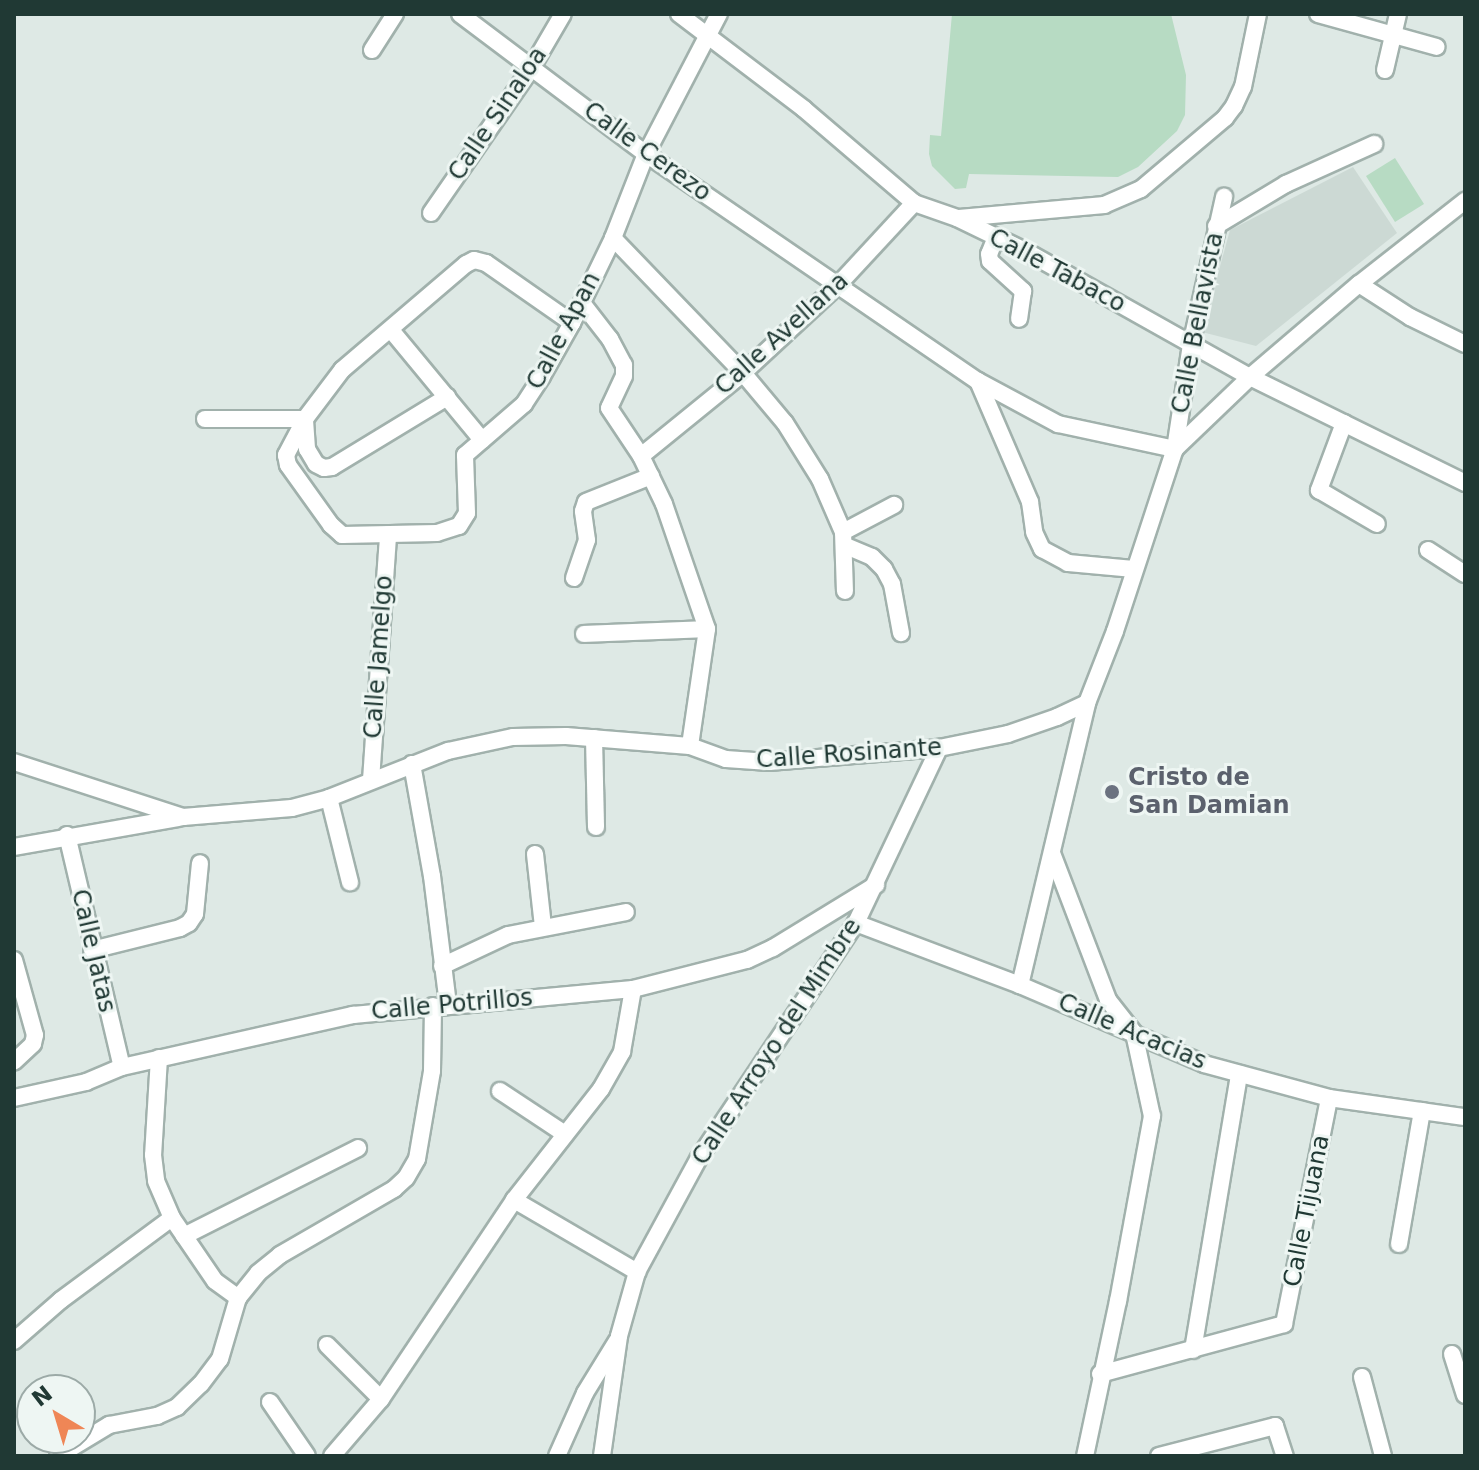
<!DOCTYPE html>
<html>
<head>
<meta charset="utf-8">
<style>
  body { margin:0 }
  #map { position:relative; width:1479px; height:1470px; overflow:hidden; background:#dee9e5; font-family:"DejaVu Sans",sans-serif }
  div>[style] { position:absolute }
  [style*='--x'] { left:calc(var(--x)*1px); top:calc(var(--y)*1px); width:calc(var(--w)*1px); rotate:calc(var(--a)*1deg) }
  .built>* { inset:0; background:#ccd9d4 }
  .green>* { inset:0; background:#b7dbc3 }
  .roads { filter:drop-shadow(2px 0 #a1b1ac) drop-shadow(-2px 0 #a1b1ac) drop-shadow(0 2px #a1b1ac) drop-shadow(0 -2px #a1b1ac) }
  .minor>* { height:16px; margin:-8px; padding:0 8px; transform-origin:8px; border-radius:8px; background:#fff }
  .dots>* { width:22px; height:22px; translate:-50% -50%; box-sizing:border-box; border:4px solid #eef6f3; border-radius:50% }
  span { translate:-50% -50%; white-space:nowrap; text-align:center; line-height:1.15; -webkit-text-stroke:6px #eef6f3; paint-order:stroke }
  .street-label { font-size:24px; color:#203934 }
  .worship-label { font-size:24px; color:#5b616d; font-weight:700 }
  .left { translate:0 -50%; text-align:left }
  .frame { position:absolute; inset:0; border:16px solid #203934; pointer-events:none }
  .north { position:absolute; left:16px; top:1374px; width:80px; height:80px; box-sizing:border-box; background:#eef6f3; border:2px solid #9caaa7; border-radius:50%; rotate:322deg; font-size:22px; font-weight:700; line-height:32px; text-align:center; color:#203934 }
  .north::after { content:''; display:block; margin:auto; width:28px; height:36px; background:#ef8656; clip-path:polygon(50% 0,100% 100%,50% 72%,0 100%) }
</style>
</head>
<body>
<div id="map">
  <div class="built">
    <i style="clip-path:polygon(1353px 167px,1397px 233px,1256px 346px,1202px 332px,1230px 230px)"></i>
  </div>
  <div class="green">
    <i style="clip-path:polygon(952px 14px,1171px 14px,1186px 75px,1185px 115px,1177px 131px,1138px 167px,1118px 177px,969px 174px,966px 188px,955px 189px,932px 166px,929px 154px,930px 135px,941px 136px)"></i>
    <i style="clip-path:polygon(1395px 158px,1424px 204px,1395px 222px,1366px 176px)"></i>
  </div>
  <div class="roads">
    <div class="minor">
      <i style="--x:460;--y:14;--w:233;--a:37"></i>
      <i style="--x:646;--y:154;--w:402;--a:34.4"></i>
      <i style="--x:978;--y:381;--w:132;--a:66.7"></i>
      <i style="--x:1030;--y:502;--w:30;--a:82"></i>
      <i style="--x:1034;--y:532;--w:19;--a:65"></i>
      <i style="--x:1042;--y:549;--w:30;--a:28"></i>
      <i style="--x:1068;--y:563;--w:66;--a:5.2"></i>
      <i style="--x:679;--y:14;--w:157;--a:37.2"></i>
      <i style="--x:804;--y:109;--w:145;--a:40.5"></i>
      <i style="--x:914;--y:203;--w:46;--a:19.2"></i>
      <i style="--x:957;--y:218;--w:78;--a:25.9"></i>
      <i style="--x:1027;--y:252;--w:256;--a:29.3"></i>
      <i style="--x:1250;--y:377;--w:240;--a:26.2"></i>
      <i style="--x:1318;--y:14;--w:123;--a:15.5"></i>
      <i style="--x:372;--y:50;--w:43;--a:-57.4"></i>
      <i style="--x:1385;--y:70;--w:57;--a:-76.9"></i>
      <i style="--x:431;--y:213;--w:178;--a:-55.3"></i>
      <i style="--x:532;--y:67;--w:61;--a:-59.7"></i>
      <i style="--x:959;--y:218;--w:146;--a:-5.1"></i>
      <i style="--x:1104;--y:205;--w:40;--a:-23.4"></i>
      <i style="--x:1141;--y:189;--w:110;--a:-40.2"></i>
      <i style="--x:1225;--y:118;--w:15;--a:-53"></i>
      <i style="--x:1234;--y:106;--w:21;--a:-65"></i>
      <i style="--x:1243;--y:87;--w:75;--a:-78.4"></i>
      <i style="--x:1216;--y:226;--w:82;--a:-31"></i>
      <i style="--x:1286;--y:184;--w:97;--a:-24.4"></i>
      <i style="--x:996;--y:237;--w:18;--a:112"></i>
      <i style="--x:989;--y:254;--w:7;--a:82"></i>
      <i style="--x:990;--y:261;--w:45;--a:42.3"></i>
      <i style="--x:1023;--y:291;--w:28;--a:98"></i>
      <i style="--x:613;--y:238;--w:187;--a:46.1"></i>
      <i style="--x:743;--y:373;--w:65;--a:50"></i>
      <i style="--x:785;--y:423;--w:66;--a:58"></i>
      <i style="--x:820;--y:479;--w:58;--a:66.5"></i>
      <i style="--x:843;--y:532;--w:59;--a:88.1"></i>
      <i style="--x:1359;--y:284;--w:61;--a:32.9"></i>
      <i style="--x:1410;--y:317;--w:61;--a:26.1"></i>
      <i style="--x:582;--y:303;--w:46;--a:52.1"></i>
      <i style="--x:610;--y:339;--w:30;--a:62"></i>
      <i style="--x:624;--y:365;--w:11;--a:90"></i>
      <i style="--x:624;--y:376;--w:35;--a:115"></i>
      <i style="--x:609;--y:408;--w:58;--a:56.3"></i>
      <i style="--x:641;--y:456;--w:53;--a:64.4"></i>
      <i style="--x:664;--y:504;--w:132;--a:71"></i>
      <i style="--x:707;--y:629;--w:118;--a:98.3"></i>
      <i style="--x:572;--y:323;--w:105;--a:-145.1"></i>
      <i style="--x:486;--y:263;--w:12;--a:-166"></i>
      <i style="--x:474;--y:260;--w:9;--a:153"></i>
      <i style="--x:466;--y:264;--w:163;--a:139.5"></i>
      <i style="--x:342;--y:370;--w:61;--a:127.1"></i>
      <i style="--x:305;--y:419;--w:41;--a:117.8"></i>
      <i style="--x:286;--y:455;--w:10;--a:79"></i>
      <i style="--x:288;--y:465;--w:74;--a:54.4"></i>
      <i style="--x:331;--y:525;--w:15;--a:42"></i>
      <i style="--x:342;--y:535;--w:95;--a:-1.2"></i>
      <i style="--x:437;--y:533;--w:23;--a:-18"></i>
      <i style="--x:459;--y:526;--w:15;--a:-58"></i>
      <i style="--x:467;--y:513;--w:58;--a:-92"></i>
      <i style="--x:465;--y:455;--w:78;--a:-40.8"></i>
      <i style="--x:524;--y:404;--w:33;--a:-57"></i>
      <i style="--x:542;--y:376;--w:61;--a:-60.5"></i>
      <i style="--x:572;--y:323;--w:94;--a:-64.2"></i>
      <i style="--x:613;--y:238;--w:90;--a:-68.6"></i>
      <i style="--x:646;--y:154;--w:158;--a:-62.5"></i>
      <i style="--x:391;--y:330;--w:143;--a:50.4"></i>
      <i style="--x:978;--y:381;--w:91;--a:28.3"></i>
      <i style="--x:1058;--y:424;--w:120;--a:12.1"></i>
      <i style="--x:1175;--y:449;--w:105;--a:-81.3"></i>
      <i style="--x:1191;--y:345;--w:152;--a:-77.4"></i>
      <i style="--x:205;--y:419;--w:100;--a:0"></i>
      <i style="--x:305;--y:420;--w:29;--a:86"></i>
      <i style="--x:307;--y:449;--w:17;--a:59"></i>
      <i style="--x:316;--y:464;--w:9;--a:27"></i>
      <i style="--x:324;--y:468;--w:8;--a:-7"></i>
      <i style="--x:332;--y:467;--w:135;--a:-31.3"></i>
      <i style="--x:1344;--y:423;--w:72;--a:110.5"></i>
      <i style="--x:1319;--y:490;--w:67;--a:30.4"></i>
      <i style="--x:641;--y:456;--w:132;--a:-39.1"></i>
      <i style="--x:743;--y:373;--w:129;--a:-42.8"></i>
      <i style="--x:838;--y:285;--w:112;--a:-47.2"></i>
      <i style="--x:843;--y:532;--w:58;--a:-27.9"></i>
      <i style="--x:846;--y:546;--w:28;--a:23"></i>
      <i style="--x:872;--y:557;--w:17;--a:45"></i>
      <i style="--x:884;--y:569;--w:17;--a:62"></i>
      <i style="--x:892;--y:584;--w:50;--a:79.6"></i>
      <i style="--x:1428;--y:550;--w:44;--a:33"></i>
      <i style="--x:574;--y:578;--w:40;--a:-71.1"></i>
      <i style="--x:587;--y:540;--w:29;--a:-98"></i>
      <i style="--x:583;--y:511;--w:9;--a:-72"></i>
      <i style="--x:586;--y:502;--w:70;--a:-21.8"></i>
      <i style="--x:584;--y:634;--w:123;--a:-2.3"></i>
      <i style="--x:594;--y:738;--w:89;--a:88.7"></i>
      <i style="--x:14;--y:762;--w:178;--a:18"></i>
      <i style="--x:183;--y:817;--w:109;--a:-4.7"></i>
      <i style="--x:292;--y:808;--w:38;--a:-15"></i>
      <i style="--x:329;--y:798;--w:128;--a:-21.6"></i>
      <i style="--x:448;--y:751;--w:66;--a:-12.2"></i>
      <i style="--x:513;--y:737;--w:53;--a:-1.1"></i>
      <i style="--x:566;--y:736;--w:124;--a:4.6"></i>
      <i style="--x:690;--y:746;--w:38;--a:20"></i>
      <i style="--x:726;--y:759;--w:43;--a:4"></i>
      <i style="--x:769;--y:762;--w:171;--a:-4.7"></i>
      <i style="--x:939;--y:748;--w:70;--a:-11.5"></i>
      <i style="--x:1008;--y:734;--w:52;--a:-19.1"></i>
      <i style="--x:1057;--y:717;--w:33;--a:-25"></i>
      <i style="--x:1087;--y:703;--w:77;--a:-68.7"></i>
      <i style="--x:1115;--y:631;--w:192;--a:-71.8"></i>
      <i style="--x:1175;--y:449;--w:104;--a:-43.8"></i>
      <i style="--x:1250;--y:377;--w:143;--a:-40.5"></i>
      <i style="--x:1359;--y:284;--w:135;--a:-38.1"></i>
      <i style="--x:412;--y:764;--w:114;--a:79.9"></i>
      <i style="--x:432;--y:876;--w:130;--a:82.9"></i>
      <i style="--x:371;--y:780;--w:246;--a:-86"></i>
      <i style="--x:329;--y:798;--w:87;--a:76"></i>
      <i style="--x:67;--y:835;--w:238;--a:76.7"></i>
      <i style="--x:14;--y:847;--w:167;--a:-10"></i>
      <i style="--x:1052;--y:853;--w:157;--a:69.1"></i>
      <i style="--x:1108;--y:1000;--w:42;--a:51.8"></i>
      <i style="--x:1134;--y:1033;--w:85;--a:77.8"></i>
      <i style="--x:1152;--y:1116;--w:188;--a:100.4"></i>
      <i style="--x:1118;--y:1301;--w:158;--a:102"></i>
      <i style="--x:535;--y:854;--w:73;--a:83.7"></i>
      <i style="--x:856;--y:923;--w:175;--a:20.7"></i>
      <i style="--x:1020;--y:985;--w:200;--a:23.2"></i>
      <i style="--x:1204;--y:1064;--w:130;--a:15.2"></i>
      <i style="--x:1329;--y:1098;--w:137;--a:8"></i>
      <i style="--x:92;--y:950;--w:91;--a:-14"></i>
      <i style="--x:180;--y:928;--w:10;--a:-29"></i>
      <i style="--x:189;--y:923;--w:11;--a:-56"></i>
      <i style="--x:195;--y:914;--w:51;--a:-84.4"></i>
      <i style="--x:14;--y:960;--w:78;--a:74.4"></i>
      <i style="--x:35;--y:1035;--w:9;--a:103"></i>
      <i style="--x:33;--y:1044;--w:26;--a:137"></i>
      <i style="--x:442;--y:966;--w:73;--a:-25.2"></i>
      <i style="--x:508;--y:935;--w:120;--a:-11"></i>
      <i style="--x:1020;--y:985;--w:290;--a:-76.6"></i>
      <i style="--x:159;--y:1058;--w:97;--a:93.5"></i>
      <i style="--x:153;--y:1155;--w:26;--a:83"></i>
      <i style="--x:156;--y:1181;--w:40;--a:66.6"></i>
      <i style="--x:172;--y:1218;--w:76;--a:55.7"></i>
      <i style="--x:215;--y:1281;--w:29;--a:36"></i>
      <i style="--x:500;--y:1091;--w:78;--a:33.5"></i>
      <i style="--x:14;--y:1098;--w:74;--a:-12.5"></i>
      <i style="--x:86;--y:1082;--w:39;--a:-23"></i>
      <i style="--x:122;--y:1067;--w:237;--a:-12.7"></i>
      <i style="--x:353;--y:1015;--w:281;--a:-5.3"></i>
      <i style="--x:633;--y:989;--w:118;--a:-14.3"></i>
      <i style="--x:747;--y:960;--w:29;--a:-25"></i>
      <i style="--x:773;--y:948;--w:121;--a:-31.5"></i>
      <i style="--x:514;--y:1200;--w:143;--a:30.3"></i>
      <i style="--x:184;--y:1236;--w:195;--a:-26.8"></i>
      <i style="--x:1399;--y:1244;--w:135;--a:-80.2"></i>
      <i style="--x:14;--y:1341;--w:62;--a:-41.1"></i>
      <i style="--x:61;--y:1300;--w:138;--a:-36.5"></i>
      <i style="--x:327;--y:1345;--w:76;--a:45"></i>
      <i style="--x:1193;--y:1350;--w:280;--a:-80.5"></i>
      <i style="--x:1452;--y:1354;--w:43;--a:72.4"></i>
      <i style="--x:1100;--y:1374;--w:191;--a:-15.2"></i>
      <i style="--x:1284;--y:1324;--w:230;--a:-78.7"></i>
      <i style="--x:1362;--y:1377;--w:82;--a:75.1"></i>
      <i style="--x:270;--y:1402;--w:65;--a:55.6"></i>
      <i style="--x:58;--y:1456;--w:60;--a:-31.3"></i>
      <i style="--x:109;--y:1425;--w:49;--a:-10.6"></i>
      <i style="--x:157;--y:1416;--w:22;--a:-24"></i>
      <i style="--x:177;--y:1407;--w:33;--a:-44"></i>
      <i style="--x:201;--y:1384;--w:31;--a:-53"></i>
      <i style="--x:220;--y:1359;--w:64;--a:-73.6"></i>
      <i style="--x:238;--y:1298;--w:32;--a:-51"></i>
      <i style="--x:258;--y:1273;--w:28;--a:-39"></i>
      <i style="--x:280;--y:1255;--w:132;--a:-30.1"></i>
      <i style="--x:394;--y:1189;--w:16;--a:-43"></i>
      <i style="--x:406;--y:1178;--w:22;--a:-60"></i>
      <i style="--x:417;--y:1159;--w:89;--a:-80.3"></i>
      <i style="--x:432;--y:1071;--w:65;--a:-89.1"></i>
      <i style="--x:332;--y:1456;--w:75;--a:-49.3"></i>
      <i style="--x:381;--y:1399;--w:239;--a:-56.2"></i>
      <i style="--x:514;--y:1200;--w:141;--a:-51.9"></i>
      <i style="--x:601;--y:1089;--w:43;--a:-60.4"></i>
      <i style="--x:622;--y:1052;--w:64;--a:-80.1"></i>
      <i style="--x:557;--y:1456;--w:69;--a:-66"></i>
      <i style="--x:585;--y:1393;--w:61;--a:-58.4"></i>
      <i style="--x:602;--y:1456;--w:121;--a:-81.9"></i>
      <i style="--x:619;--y:1336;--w:66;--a:-74.3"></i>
      <i style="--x:637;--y:1272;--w:130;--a:-61.5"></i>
      <i style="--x:699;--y:1158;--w:283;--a:-56.3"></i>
      <i style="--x:856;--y:923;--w:194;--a:-64.6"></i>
      <i style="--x:1159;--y:1456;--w:120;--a:-14.5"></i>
      <i style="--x:1275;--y:1426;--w:32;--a:72"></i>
    </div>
  </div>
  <div class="dots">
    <i style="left:1112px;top:792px;background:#6b7280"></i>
  </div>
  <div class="street-label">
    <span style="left:498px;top:114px;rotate:-56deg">Calle Sinaloa</span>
    <span style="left:647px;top:152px;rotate:36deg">Calle Cerezo</span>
    <span style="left:1057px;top:271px;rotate:28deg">Calle Tabaco</span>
    <span style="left:1198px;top:323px;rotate:-79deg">Calle Bellavista</span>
    <span style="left:564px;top:331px;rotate:-62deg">Calle Apan</span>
    <span style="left:782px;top:334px;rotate:-42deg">Calle Avellana</span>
    <span style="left:379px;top:657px;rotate:-86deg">Calle Jamelgo</span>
    <span style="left:849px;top:754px;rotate:-4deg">Calle Rosinante</span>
    <span style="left:93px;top:951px;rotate:77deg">Calle Jatas</span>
    <span style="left:452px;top:1005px;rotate:-5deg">Calle Potrillos</span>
    <span style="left:1132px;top:1032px;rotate:23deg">Calle Acacias</span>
    <span style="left:777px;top:1042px;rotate:-57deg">Calle Arroyo del Mimbre</span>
    <span style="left:1307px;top:1211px;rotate:-79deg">Calle Tijuana</span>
  </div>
  <div class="worship-label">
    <span class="left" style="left:1128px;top:792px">Cristo de<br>San Damian</span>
  </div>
  <div class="frame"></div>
  <div class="north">N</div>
</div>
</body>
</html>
